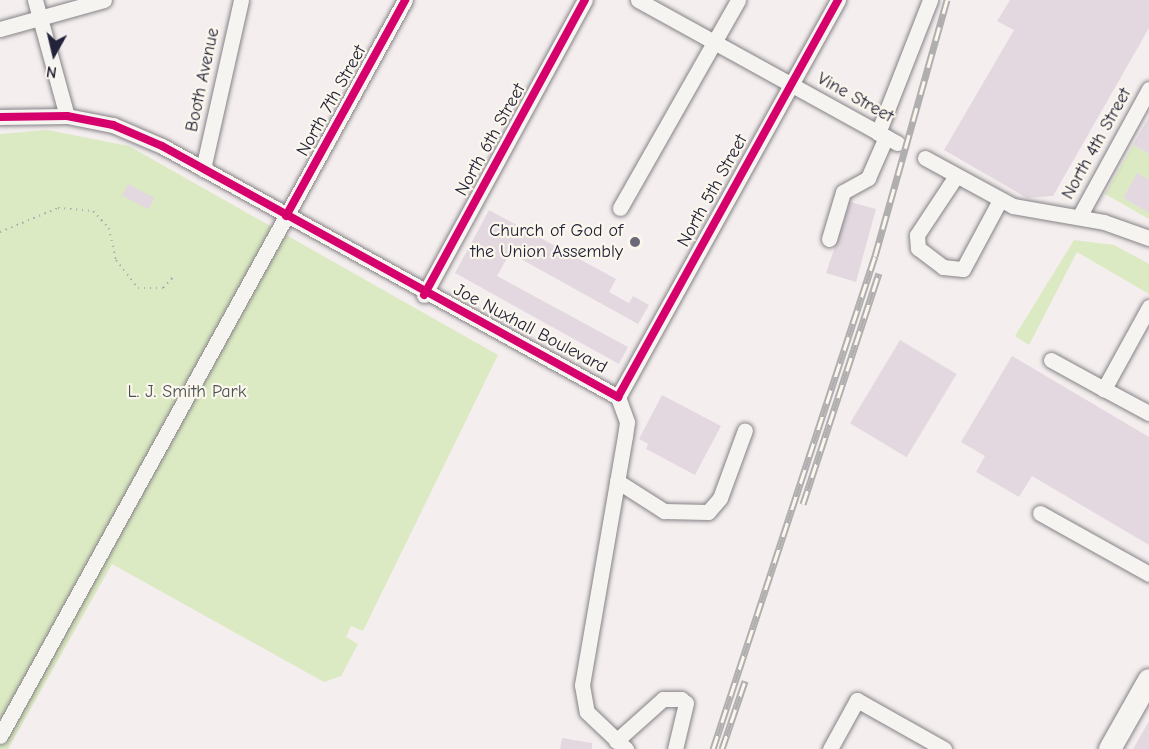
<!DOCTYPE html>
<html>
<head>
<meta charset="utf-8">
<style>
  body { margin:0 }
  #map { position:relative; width:1149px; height:749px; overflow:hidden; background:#f4eeee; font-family:"Comic Neue",sans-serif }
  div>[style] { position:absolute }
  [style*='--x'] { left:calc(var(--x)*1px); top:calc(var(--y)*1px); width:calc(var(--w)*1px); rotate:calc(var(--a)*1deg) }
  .green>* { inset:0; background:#dbeac2 }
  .building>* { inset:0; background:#e4d8e0; transform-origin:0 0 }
  .path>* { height:2px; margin-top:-1px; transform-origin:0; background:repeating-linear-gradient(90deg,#b0aeaf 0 1.5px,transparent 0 6px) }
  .roads { filter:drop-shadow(0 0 2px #858287) drop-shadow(0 0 2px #858287) }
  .minor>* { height:15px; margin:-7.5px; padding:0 7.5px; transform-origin:7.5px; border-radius:7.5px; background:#f6f4f1 }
  .highway>* { height:22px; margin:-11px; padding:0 11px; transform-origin:11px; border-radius:11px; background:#f6f4f1 }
  .rail>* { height:7px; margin-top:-3.5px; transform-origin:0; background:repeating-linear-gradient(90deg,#fbf7ec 0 14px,#b0aeaf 0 28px); box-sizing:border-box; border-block:2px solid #b0aeaf }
  .cycleway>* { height:8px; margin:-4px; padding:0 4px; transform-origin:4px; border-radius:4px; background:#d6006c }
  .dots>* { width:16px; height:16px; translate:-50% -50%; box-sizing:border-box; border:3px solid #fbf7ec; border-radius:50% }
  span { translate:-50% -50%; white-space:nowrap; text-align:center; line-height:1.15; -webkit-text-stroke:4.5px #fbf7ec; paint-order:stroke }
  .street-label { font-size:18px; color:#22223b }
  .poi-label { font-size:18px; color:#22223b }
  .right { translate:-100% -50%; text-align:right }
  .park-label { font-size:18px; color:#4b5354 }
  .north { position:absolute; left:24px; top:24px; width:60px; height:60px; -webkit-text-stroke:4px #fbf7ec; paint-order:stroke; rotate:188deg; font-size:16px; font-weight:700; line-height:24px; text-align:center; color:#22223b }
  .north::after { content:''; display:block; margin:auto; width:21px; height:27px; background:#22223b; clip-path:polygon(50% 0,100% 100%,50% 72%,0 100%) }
</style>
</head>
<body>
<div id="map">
  <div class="green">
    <div style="clip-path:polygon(47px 130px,129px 146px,498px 355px,363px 631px,351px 626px,346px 637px,358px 644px,341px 676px,324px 682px,112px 564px,8px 749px,0 749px,0 134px)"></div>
    <div style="clip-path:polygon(1133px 145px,1149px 154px,1149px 219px,1105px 194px)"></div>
    <div style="clip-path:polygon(1074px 240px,1114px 245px,1149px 264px,1149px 294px,1077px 252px,1029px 345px,1015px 336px)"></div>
  </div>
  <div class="building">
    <div style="clip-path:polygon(1010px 0,1149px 0,1149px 28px,1053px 196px,1027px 198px,944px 150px,1014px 30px,997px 21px)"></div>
    <div style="clip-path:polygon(1149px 117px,1149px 154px,1133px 145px)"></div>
    <div style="clip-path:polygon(1137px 173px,1149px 180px,1149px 213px,1123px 198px)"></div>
    <div style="left:128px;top:184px;width:30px;height:13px;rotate:28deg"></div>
    <div style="clip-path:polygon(850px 202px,876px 209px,856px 282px,826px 273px)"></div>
    <div style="clip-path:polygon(489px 210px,616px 279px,609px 292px,629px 303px,633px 296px,649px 305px,638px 324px,510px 253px,497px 276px,628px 347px,619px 364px,455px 273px)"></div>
    <div style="left:900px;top:340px;width:66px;height:97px;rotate:31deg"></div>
    <div style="clip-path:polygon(1012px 356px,1149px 437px,1149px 545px,1032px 476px,1019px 497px,976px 472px,985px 456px,961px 442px)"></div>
    <div style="clip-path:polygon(662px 395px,721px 426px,695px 475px,646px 449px,648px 444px,639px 439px)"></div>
    <div style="clip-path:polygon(1149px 721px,1149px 749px,1133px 749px)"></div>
    <div style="clip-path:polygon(562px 738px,592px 743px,592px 749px,560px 749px)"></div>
  </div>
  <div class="path">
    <div style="--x:0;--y:232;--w:63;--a:-22.5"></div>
    <div style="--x:58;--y:208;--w:35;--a:5"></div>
    <div style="--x:93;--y:211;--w:23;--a:47"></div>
    <div style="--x:109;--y:228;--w:33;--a:78"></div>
    <div style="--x:116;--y:260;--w:36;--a:52"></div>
    <div style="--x:138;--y:288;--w:25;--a:0"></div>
    <div style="--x:163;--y:288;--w:16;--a:-47"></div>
  </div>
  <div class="roads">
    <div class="minor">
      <div style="--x:35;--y:0;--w:120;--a:74.6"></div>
      <div style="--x:638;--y:0;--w:296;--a:28.9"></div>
      <div style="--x:0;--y:29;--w:108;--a:-15.6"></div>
      <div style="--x:0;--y:117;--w:67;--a:-0.9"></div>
      <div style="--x:67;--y:116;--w:47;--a:11.1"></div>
      <div style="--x:113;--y:125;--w:53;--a:23.2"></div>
      <div style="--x:162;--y:146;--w:521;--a:28.83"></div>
      <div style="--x:878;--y:133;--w:143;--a:-68.6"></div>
      <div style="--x:925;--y:158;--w:100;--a:28.6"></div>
      <div style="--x:1013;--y:206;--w:92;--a:10"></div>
      <div style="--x:1104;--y:222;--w:48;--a:19.6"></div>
      <div style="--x:203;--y:169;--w:173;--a:-77.3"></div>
      <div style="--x:956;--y:176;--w:71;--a:123.5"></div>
      <div style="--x:917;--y:235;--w:13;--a:86"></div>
      <div style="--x:918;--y:248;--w:31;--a:37"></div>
      <div style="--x:943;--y:267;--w:20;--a:6"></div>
      <div style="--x:963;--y:269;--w:78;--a:-61.8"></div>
      <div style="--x:620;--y:208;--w:239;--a:-60.4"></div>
      <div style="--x:1079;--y:217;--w:146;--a:-61.3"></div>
      <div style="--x:829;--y:239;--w:49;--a:-73.4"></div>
      <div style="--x:843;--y:192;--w:29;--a:-29"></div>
      <div style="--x:868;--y:178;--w:45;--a:-66.3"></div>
      <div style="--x:424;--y:295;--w:336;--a:-61.4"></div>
      <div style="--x:1149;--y:307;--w:94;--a:118.8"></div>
      <div style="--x:1104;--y:389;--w:51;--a:28.1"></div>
      <div style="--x:1051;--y:360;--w:60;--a:28.7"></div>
      <div style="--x:618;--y:397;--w:454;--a:-61"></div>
      <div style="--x:618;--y:397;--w:27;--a:70"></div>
      <div style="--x:627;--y:422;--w:14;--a:98"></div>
      <div style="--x:625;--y:436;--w:253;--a:99.8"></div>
      <div style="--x:582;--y:685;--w:27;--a:80"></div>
      <div style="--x:587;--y:712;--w:54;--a:43.5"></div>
      <div style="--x:617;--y:481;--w:56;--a:32.6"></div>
      <div style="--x:664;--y:511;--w:44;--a:1.3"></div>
      <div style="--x:708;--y:512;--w:18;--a:-49"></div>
      <div style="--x:720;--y:498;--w:72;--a:-69.8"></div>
      <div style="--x:1040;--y:513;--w:125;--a:29.2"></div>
      <div style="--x:0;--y:736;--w:840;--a:-61.18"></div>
      <div style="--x:616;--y:741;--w:63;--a:-41.8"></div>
      <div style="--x:663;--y:699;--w:18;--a:0"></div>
      <div style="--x:681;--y:699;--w:6;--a:39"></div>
      <div style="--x:686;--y:703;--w:47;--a:103.4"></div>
      <div style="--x:830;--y:749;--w:56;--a:-61.1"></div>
      <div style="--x:857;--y:700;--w:100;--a:29.4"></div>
    </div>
    <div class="highway">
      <div style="--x:1110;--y:749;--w:79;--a:-60.5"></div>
    </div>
  </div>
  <div class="rail">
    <div style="--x:803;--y:504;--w:243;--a:-71.8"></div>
    <div style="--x:713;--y:749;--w:519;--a:-71.81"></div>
    <div style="--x:875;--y:256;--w:266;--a:-74.3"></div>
    <div style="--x:722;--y:749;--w:72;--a:-71.3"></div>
  </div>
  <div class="cycleway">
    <div style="--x:0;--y:117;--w:67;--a:-0.9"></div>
    <div style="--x:67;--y:116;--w:47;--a:11.1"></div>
    <div style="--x:113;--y:125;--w:53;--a:23.2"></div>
    <div style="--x:162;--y:146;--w:521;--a:28.83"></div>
    <div style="--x:618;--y:397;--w:454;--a:-61"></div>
    <div style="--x:286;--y:216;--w:247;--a:-61.1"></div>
    <div style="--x:424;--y:295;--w:336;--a:-61.4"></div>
  </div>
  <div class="dots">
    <div style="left:635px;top:242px;background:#6c697a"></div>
  </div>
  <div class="street-label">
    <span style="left:203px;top:80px;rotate:-78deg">Booth Avenue</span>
    <span style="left:855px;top:98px;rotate:29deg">Vine Street</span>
    <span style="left:332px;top:101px;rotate:-61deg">North 7th Street</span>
    <span style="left:491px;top:140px;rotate:-61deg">North 6th Street</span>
    <span style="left:1097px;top:144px;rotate:-61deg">North 4th Street</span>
    <span style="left:713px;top:191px;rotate:-61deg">North 5th Street</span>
    <span style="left:530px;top:329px;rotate:28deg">Joe Nuxhall Boulevard</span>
  </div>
  <div class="poi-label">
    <span class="right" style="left:623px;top:242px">Church of God of<br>the Union Assembly</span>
  </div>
  <div class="park-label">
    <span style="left:187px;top:392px">L. J. Smith Park</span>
  </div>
  <div class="north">N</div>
</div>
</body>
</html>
